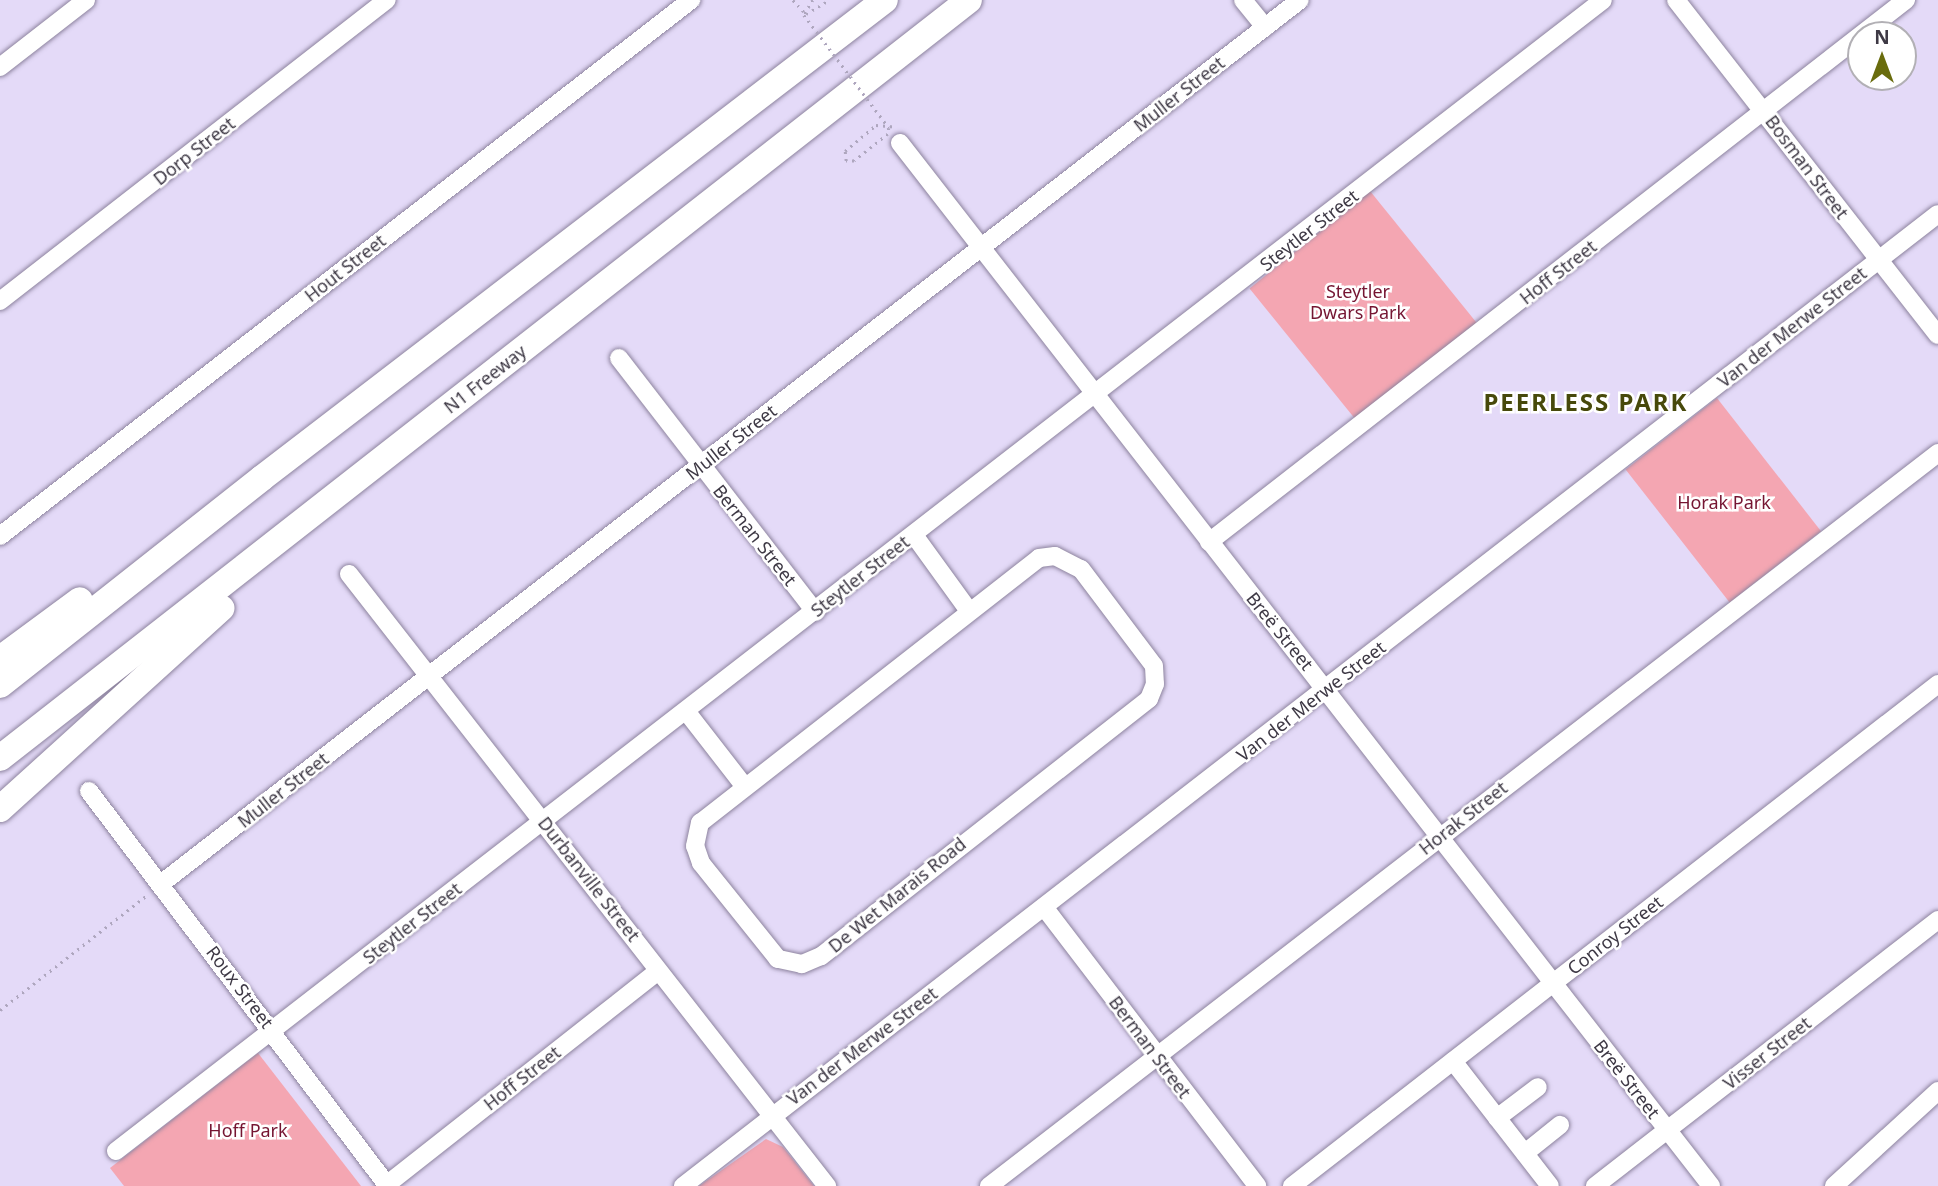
<!DOCTYPE html>
<html>
<head>
<meta charset="utf-8">
<style>
  body { margin:0 }
  #map { position:relative; width:1938px; height:1186px; overflow:hidden; background:#e4daf8; font-family:"Noto Sans",sans-serif }
  div>[style] { position:absolute }
  [style*='--x'] { left:calc(var(--x)*1px); top:calc(var(--y)*1px); width:calc(var(--w)*1px); rotate:calc(var(--a)*1deg) }
  .green>* { inset:0; background:#f4a6b2; transform-origin:0 0 }
  .path>* { height:2.5px; margin-top:-1.25px; transform-origin:0; background:repeating-linear-gradient(90deg,#aea6be 0 2px,transparent 0 7px) }
  .roads { filter:drop-shadow(0 0 2px #8d839e) drop-shadow(0 0 2px #8d839e) }
  .minor>* { height:18px; margin:-9px; padding:0 9px; transform-origin:9px; border-radius:9px; background:#fff }
  .highway>* { height:26px; margin:-13px; padding:0 13px; transform-origin:13px; border-radius:13px; background:#fff }
  .path-bridge>* { height:2.5px; margin-top:-1.25px; transform-origin:0; background:repeating-linear-gradient(90deg,#aea6be 0 2px,transparent 0 7px) }
  span { translate:-50% -50%; white-space:nowrap; text-align:center; line-height:1.15; -webkit-text-stroke:5px #fff; paint-order:stroke }
  .street-label { font-size:18px; color:#3e3945 }
  .park-label { font-size:18px; color:#751532 }
  .district-label { font-size:24px; color:#47490b; font-weight:700; letter-spacing:2px }
  .north { position:absolute; left:1847px; top:21px; width:70px; height:70px; box-sizing:border-box; background:#fff; border:2px solid #b2b0b5; border-radius:50%; rotate:0deg; font-size:19px; font-weight:700; line-height:28px; text-align:center; color:#3e3945 }
  .north::after { content:''; display:block; margin:auto; width:24px; height:32px; background:#696c0d; clip-path:polygon(50% 0,100% 100%,50% 72%,0 100%) }
</style>
</head>
<body>
<div id="map">
  <div class="green">
    <div style="left:1370px;top:191px;width:172px;height:155px;rotate:51deg"></div>
    <div style="left:1717px;top:398px;width:169px;height:116px;rotate:52deg"></div>
    <div style="clip-path:polygon(258px 1053px,361px 1186px,124px 1186px,110px 1168px)"></div>
    <div style="clip-path:polygon(766px 1139px,783px 1147px,814px 1186px,699px 1186px)"></div>
  </div>
  <div class="path">
    <div style="--x:793;--y:0;--w:19;--a:47"></div>
    <div style="--x:806;--y:14;--w:27;--a:-31"></div>
    <div style="--x:876;--y:125;--w:21;--a:5"></div>
    <div style="--x:0;--y:1010;--w:185;--a:-38"></div>
  </div>
  <div class="roads">
    <div class="minor">
      <div style="--x:1243;--y:0;--w:35;--a:51"></div>
      <div style="--x:1676;--y:0;--w:425;--a:52"></div>
      <div style="--x:0;--y:67;--w:109;--a:-37.9"></div>
      <div style="--x:900;--y:143;--w:1321;--a:52.13"></div>
      <div style="--x:0;--y:301;--w:490;--a:-37.9"></div>
      <div style="--x:619;--y:358;--w:321;--a:52.3"></div>
      <div style="--x:914;--y:535;--w:94;--a:54.1"></div>
      <div style="--x:0;--y:536;--w:875;--a:-37.8"></div>
      <div style="--x:1209;--y:542;--w:883;--a:-37.87"></div>
      <div style="--x:1055;--y:556;--w:29;--a:27"></div>
      <div style="--x:1081;--y:569;--w:121;--a:53"></div>
      <div style="--x:1154;--y:666;--w:18;--a:87"></div>
      <div style="--x:1155;--y:684;--w:16;--a:112"></div>
      <div style="--x:1149;--y:699;--w:417;--a:141.9"></div>
      <div style="--x:821;--y:956;--w:21;--a:157"></div>
      <div style="--x:802;--y:964;--w:25;--a:-168"></div>
      <div style="--x:778;--y:959;--w:123;--a:-128.7"></div>
      <div style="--x:701;--y:863;--w:18;--a:-109"></div>
      <div style="--x:695;--y:846;--w:24;--a:-78"></div>
      <div style="--x:700;--y:823;--w:430;--a:-38"></div>
      <div style="--x:1039;--y:558;--w:16;--a:-7"></div>
      <div style="--x:349;--y:574;--w:777;--a:52.01"></div>
      <div style="--x:686;--y:711;--w:96;--a:52.2"></div>
      <div style="--x:89;--y:791;--w:495;--a:52.9"></div>
      <div style="--x:162;--y:883;--w:1440;--a:-37.81"></div>
      <div style="--x:1044;--y:907;--w:351;--a:52.6"></div>
      <div style="--x:1453;--y:1061;--w:158;--a:52.2"></div>
      <div style="--x:1497;--y:1118;--w:51;--a:-37.1"></div>
      <div style="--x:116;--y:1151;--w:1880;--a:-37.74"></div>
      <div style="--x:1525;--y:1153;--w:45;--a:-38.7"></div>
      <div style="--x:385;--y:1186;--w:347;--a:-38.2"></div>
      <div style="--x:683;--y:1186;--w:1587;--a:-37.76"></div>
      <div style="--x:989;--y:1186;--w:1199;--a:-37.68"></div>
      <div style="--x:1292;--y:1186;--w:818;--a:-37.85"></div>
      <div style="--x:1595;--y:1186;--w:434;--a:-37.8"></div>
      <div style="--x:1834;--y:1186;--w:141;--a:-42.4"></div>
    </div>
    <div class="highway">
      <div style="--x:0;--y:659;--w:99;--a:-36.4"></div>
      <div style="--x:0;--y:685;--w:334;--a:-38.3"></div>
      <div style="--x:262;--y:478;--w:785;--a:-37.5"></div>
      <div style="--x:0;--y:758;--w:1230;--a:-38.03"></div>
      <div style="--x:0;--y:809;--w:299;--a:-42.2"></div>
    </div>
  </div>
  <div class="path-bridge">
    <div style="--x:813;--y:0;--w:17;--a:121"></div>
    <div style="--x:804;--y:15;--w:141;--a:53"></div>
    <div style="--x:889;--y:128;--w:6;--a:99"></div>
    <div style="--x:888;--y:134;--w:43;--a:141.5"></div>
    <div style="--x:854;--y:161;--w:8;--a:180"></div>
    <div style="--x:846;--y:161;--w:10;--a:-96"></div>
    <div style="--x:845;--y:151;--w:40;--a:-40"></div>
  </div>
  <div class="street-label">
    <span style="left:1179px;top:94px;rotate:-38deg">Muller Street</span>
    <span style="left:194px;top:151px;rotate:-38deg">Dorp Street</span>
    <span style="left:1807px;top:167px;rotate:53deg">Bosman Street</span>
    <span style="left:1309px;top:230px;rotate:-38deg">Steytler Street</span>
    <span style="left:345px;top:268px;rotate:-38deg">Hout Street</span>
    <span style="left:1558px;top:272px;rotate:-38deg">Hoff Street</span>
    <span style="left:1792px;top:327px;rotate:-38deg">Van der Merwe Street</span>
    <span style="left:485px;top:379px;rotate:-38deg">N1 Freeway</span>
    <span style="left:731px;top:442px;rotate:-38deg">Muller Street</span>
    <span style="left:755px;top:535px;rotate:52deg">Berman Street</span>
    <span style="left:860px;top:576px;rotate:-38deg">Steytler Street</span>
    <span style="left:1280px;top:631px;rotate:51deg">Breë Street</span>
    <span style="left:1311px;top:701px;rotate:-38deg">Van der Merwe Street</span>
    <span style="left:283px;top:790px;rotate:-38deg">Muller Street</span>
    <span style="left:1463px;top:818px;rotate:-38deg">Horak Street</span>
    <span style="left:589px;top:879px;rotate:52deg">Durbanville Street</span>
    <span style="left:897px;top:895px;rotate:-39deg">De Wet Marais Road</span>
    <span style="left:412px;top:923px;rotate:-38deg">Steytler Street</span>
    <span style="left:1615px;top:935px;rotate:-38deg">Conroy Street</span>
    <span style="left:240px;top:987px;rotate:53deg">Roux Street</span>
    <span style="left:862px;top:1046px;rotate:-37deg">Van der Merwe Street</span>
    <span style="left:1150px;top:1047px;rotate:53deg">Berman Street</span>
    <span style="left:1767px;top:1053px;rotate:-38deg">Visser Street</span>
    <span style="left:522px;top:1078px;rotate:-38deg">Hoff Street</span>
    <span style="left:1627px;top:1079px;rotate:52deg">Breë Street</span>
  </div>
  <div class="park-label">
    <span style="left:1358px;top:302px">Steytler<br>Dwars Park</span>
    <span style="left:1724px;top:502px">Horak Park</span>
    <span style="left:248px;top:1130px">Hoff Park</span>
  </div>
  <div class="district-label">
    <span style="left:1586px;top:402px">PEERLESS PARK</span>
  </div>
  <div class="north">N</div>
</div>
</body>
</html>
